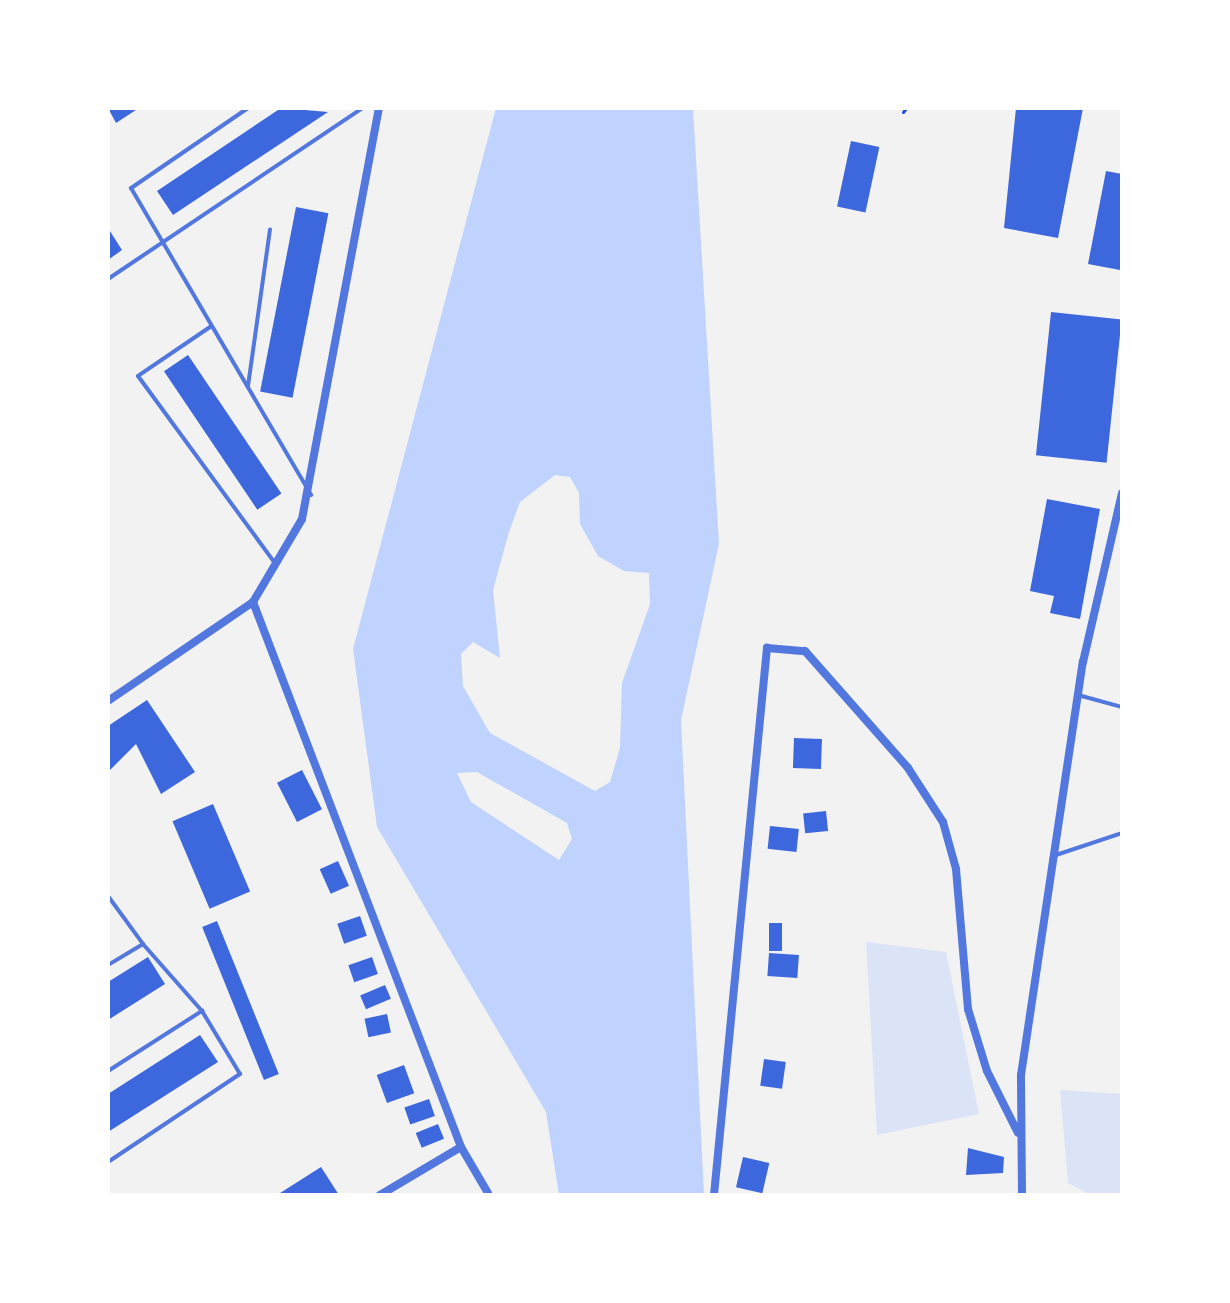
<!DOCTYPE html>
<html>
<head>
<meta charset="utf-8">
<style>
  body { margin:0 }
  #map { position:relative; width:1230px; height:1303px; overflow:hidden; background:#f2f2f2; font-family:"Open Sans",sans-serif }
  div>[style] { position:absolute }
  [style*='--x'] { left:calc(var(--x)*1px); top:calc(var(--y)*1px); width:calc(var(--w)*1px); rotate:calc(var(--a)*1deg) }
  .green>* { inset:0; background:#dbe4f7 }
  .water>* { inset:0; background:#bfd3fe }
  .building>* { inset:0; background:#3d67dc; transform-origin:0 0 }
  .path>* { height:3px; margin:-1.5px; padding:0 1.5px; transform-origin:1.5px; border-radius:1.5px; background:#1d4ed8 }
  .service>* { height:4px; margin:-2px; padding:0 2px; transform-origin:2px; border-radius:2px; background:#5277de }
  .minor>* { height:8px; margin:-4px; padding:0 4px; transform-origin:4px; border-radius:4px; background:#5277de }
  span { translate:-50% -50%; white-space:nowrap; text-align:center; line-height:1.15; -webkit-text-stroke:7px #fff; paint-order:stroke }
  .frame { position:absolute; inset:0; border:110px solid #fff; pointer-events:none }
</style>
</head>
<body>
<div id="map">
  <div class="green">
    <div style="clip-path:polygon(866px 942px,946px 952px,979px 1114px,877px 1135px)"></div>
    <div style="clip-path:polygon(1060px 1090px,1122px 1094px,1122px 1195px,1091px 1195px,1068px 1183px)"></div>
  </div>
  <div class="water">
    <div style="clip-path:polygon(evenodd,496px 108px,693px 108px,719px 544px,681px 720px,704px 1195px,559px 1195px,546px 1112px,377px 827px,353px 649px,496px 108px,555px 475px,570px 477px,579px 493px,580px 524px,598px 556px,624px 571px,649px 573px,650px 604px,622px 683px,620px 748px,610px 782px,595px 791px,490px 733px,463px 686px,461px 654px,473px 642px,500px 658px,493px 590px,509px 532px,520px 502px,555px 475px,496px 108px,477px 772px,567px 823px,572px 839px,559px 860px,471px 802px,457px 773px,477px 772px)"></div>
  </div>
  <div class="building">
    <div style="clip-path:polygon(108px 108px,139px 108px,116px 123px)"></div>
    <div style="clip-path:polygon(281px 108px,328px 112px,173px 215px,157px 191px)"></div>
    <div style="clip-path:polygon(1016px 108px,1083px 108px,1058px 238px,1004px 228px)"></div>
    <div style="left:851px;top:141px;width:29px;height:67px;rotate:12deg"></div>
    <div style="clip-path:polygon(1106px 171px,1122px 174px,1120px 270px,1088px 264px)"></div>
    <div style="left:296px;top:207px;width:33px;height:188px;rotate:11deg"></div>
    <div style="clip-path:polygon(108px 228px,122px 250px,108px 260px)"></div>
    <div style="left:1051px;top:312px;width:71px;height:144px;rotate:6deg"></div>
    <div style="left:188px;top:355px;width:167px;height:29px;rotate:56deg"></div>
    <div style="clip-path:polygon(1047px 499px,1100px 509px,1080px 619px,1050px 613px,1054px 596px,1030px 591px)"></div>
    <div style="clip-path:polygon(147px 700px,195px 772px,161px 794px,136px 744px,108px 772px,108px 726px)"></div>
    <div style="left:794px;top:738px;width:28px;height:30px;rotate:2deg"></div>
    <div style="left:302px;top:770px;width:44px;height:28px;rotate:63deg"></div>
    <div style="left:213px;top:804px;width:95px;height:44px;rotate:67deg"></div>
    <div style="left:826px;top:811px;width:20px;height:23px;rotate:84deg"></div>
    <div style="left:770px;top:826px;width:29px;height:23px;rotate:6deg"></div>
    <div style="left:338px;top:861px;width:27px;height:20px;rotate:66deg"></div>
    <div style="left:360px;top:916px;width:21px;height:24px;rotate:71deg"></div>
    <div style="left:217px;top:921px;width:165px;height:16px;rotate:68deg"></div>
    <div style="left:769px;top:923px;width:13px;height:28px"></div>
    <div style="left:769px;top:953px;width:30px;height:23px;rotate:4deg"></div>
    <div style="clip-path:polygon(148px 957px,165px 984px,108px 1020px,108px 982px)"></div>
    <div style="left:372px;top:957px;width:18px;height:25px;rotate:71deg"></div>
    <div style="left:385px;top:985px;width:15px;height:27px;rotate:67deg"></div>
    <div style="left:387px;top:1014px;width:19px;height:23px;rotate:78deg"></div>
    <div style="clip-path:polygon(200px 1035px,218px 1062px,108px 1132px,108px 1094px)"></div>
    <div style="left:764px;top:1059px;width:22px;height:27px;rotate:8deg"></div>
    <div style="left:404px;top:1065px;width:30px;height:29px;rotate:70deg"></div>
    <div style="left:429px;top:1099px;width:18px;height:26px;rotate:71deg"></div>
    <div style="left:438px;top:1124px;width:16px;height:24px;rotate:68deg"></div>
    <div style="clip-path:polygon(968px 1148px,1004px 1157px,1003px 1173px,966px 1175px)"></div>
    <div style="left:743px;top:1157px;width:27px;height:31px;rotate:13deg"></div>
    <div style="clip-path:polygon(321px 1167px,339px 1195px,277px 1195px)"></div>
  </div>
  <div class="path">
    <div style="--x:903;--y:112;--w:5;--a:-53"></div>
  </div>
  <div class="service">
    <div style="--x:248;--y:108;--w:142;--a:145.6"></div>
    <div style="--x:131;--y:188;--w:356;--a:59.6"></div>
    <div style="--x:108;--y:279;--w:306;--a:-33.9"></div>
    <div style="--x:210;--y:327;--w:87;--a:145.8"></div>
    <div style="--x:138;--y:376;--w:230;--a:53.8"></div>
    <div style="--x:248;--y:386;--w:158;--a:-82"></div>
    <div style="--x:1078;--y:695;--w:46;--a:15.3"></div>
    <div style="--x:1056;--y:855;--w:70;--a:-18.4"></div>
    <div style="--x:108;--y:896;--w:59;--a:53.9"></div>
    <div style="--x:143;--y:944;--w:41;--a:149"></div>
    <div style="--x:108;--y:1071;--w:112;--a:-32.6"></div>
    <div style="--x:108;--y:1162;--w:159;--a:-33.7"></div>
    <div style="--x:240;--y:1074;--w:74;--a:-121.1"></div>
    <div style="--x:202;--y:1011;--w:89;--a:-131.4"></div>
  </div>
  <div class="minor">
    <div style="--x:253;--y:602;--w:583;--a:69.11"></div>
    <div style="--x:461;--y:1147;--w:56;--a:59.7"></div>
    <div style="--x:108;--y:701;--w:176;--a:-34.3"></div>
    <div style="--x:253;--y:602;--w:96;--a:-59.4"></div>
    <div style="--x:302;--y:519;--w:418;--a:-79.4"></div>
    <div style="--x:380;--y:1195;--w:94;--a:-30.7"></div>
    <div style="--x:714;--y:1195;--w:550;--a:-84.47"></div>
    <div style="--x:767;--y:648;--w:38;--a:5"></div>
    <div style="--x:805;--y:651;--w:156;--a:48.6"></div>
    <div style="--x:908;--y:768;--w:64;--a:57.1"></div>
    <div style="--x:943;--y:822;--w:49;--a:74.5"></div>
    <div style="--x:956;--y:869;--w:141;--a:85.1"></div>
    <div style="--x:968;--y:1009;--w:65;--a:73"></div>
    <div style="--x:987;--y:1071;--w:69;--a:63.4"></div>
    <div style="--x:1022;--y:1195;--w:120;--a:-90.5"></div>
    <div style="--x:1021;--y:1075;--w:418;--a:-81.5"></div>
    <div style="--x:1083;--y:662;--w:173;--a:-77"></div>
  </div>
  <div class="frame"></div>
</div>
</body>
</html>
